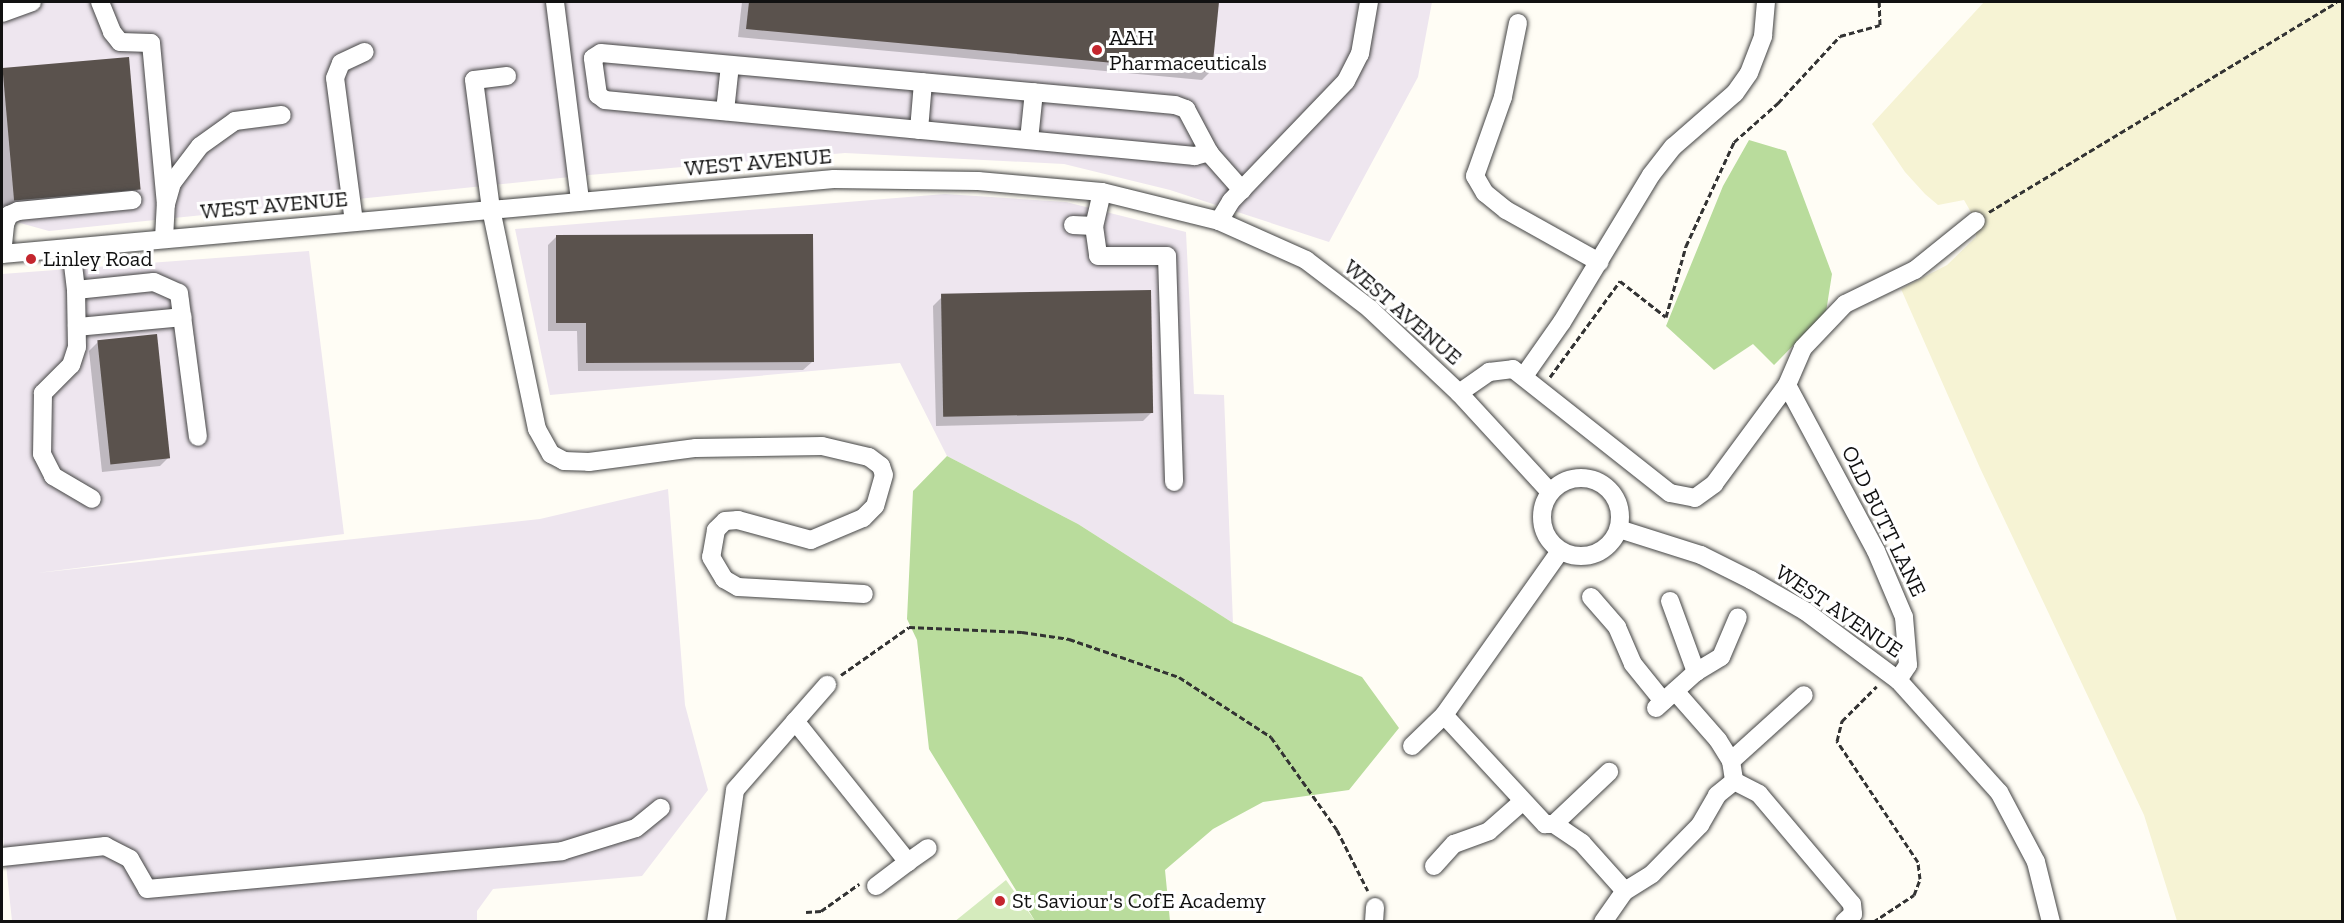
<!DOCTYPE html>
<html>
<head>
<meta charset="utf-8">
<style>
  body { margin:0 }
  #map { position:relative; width:2344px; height:923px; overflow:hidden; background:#fffdf5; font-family:"Zilla Slab",serif }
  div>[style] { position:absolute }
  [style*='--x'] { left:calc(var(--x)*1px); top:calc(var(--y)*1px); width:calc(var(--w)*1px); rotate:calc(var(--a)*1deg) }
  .industrial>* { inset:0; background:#eee6ef }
  .farmland>* { inset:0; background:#f6f3d4 }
  .green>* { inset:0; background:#d5ebbd }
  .forest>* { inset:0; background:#b9dc9c }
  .shadow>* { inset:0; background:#0003 }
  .building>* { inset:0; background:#5a524d; transform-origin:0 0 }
  .path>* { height:3px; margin-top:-1.5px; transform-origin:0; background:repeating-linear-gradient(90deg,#333 0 6px,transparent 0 9px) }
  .roads { filter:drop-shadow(0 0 2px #444) drop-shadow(0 0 2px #444) }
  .minor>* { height:18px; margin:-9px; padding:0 9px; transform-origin:9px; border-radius:9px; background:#fff }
  .minor>.ring { margin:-9px; padding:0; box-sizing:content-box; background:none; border:18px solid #fff; border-radius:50% }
  .dots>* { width:16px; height:16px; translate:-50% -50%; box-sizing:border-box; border:3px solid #fff; border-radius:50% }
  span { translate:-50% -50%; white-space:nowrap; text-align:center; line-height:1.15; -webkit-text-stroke:6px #fff; paint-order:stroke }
  .poi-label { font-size:22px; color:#111 }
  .left { translate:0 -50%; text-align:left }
  .street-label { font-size:22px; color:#111 }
  .frame { position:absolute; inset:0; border:3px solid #111; pointer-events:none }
</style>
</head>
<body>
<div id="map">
  <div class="industrial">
    <div style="clip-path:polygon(2px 2px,1432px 2px,1418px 77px,1329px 242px,1170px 190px,1064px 164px,845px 153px,589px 175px,49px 231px,2px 218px)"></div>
    <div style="clip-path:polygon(945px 194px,1066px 202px,1186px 232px,1194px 394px,1224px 395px,1233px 623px,1078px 524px,947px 456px,900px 363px,550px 395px,515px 229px)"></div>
    <div style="clip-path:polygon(309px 251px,344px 534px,37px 573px,540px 519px,668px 489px,685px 705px,708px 790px,642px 876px,493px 889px,477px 911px,477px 921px,12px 921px,2px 827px,2px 274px)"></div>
  </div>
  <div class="farmland">
    <div style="clip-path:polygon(1984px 2px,2342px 2px,2342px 921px,2177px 921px,2144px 815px,1980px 468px,1901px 289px,1947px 265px,1976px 237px,1976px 221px,1964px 200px,1938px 205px,1925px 194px,1905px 172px,1872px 124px)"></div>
  </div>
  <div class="green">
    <div style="clip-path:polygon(1006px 880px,1035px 921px,954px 922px)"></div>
  </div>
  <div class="forest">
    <div style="clip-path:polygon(1749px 140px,1786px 151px,1832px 274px,1826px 312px,1774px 365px,1753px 344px,1714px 370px,1666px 326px,1723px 186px)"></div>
    <div style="clip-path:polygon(947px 456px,1078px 524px,1233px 623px,1362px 677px,1399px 728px,1349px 790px,1263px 802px,1213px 829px,1165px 870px,1170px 921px,1035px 921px,929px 749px,917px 640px,907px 619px,913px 491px)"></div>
  </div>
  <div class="shadow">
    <div style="clip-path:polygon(742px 2px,1217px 2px,1211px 71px,1202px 80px,738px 37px)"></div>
    <div style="clip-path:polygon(128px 59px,138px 190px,132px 196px,2px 206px,2px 69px)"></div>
    <div style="clip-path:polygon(557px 236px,812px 362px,803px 370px,578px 371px,577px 331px,548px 331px,548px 245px)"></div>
    <div style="clip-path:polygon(942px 297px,1152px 412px,1143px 421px,936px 426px,933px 306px)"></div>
    <div style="clip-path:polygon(98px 342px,169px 457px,160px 466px,102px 472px,89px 351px)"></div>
  </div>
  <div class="building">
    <div style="clip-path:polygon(749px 2px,1219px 2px,1212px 72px,746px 29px)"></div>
    <div style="left:129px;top:57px;width:133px;height:127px;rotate:85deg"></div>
    <div style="clip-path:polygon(813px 234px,814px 362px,586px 363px,586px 323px,556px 323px,556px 235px)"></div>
    <div style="left:1151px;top:290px;width:123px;height:210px;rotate:89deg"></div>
    <div style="left:157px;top:334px;width:125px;height:60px;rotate:84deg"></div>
  </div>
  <div class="path">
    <div style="--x:1989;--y:212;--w:406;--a:-31.1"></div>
    <div style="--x:1550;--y:377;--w:119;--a:-53.9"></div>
    <div style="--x:1620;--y:281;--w:58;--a:38"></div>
    <div style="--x:1666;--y:317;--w:74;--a:-74.3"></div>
    <div style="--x:1686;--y:246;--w:115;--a:-65.2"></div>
    <div style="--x:1734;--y:142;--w:59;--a:-41.6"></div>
    <div style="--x:1778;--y:103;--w:91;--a:-47.2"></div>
    <div style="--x:1840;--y:36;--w:41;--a:-15.4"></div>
    <div style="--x:1880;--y:25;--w:23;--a:-92"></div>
    <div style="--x:841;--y:675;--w:83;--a:-35.2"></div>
    <div style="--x:909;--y:627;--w:113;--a:2.5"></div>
    <div style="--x:1022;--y:632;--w:48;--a:8.5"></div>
    <div style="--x:1069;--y:639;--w:116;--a:19.1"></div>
    <div style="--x:1179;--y:677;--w:110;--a:33.1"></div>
    <div style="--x:1271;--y:737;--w:114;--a:54.6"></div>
    <div style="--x:1337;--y:830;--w:68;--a:63.1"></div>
    <div style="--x:806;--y:912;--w:15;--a:-4"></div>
    <div style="--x:821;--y:911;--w:47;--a:-35.4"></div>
    <div style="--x:1873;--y:922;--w:49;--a:-33.4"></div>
    <div style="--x:1914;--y:895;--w:17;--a:-69"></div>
    <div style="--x:1920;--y:879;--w:17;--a:-97"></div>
    <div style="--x:1918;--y:862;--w:146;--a:-123.8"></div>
    <div style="--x:1837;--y:741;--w:21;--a:-76"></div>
    <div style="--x:1842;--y:721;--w:49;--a:-45"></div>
  </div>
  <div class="roads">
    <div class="minor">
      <div style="--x:100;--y:2;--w:32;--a:68"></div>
      <div style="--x:112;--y:32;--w:13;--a:51"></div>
      <div style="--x:120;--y:42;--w:31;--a:2"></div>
      <div style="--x:151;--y:43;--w:162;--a:84.7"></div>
      <div style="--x:555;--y:2;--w:201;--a:82.8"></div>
      <div style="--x:2;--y:13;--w:32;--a:-20"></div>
      <div style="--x:1518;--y:23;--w:76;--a:101.5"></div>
      <div style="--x:1503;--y:97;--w:84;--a:109.5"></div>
      <div style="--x:1475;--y:176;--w:20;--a:60"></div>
      <div style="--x:1485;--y:193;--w:27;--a:39"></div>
      <div style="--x:1506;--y:210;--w:107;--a:29.2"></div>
      <div style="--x:507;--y:76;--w:33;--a:173"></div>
      <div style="--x:474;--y:80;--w:130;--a:82.5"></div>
      <div style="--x:491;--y:209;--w:225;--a:78.2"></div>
      <div style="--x:537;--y:429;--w:29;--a:61"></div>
      <div style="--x:551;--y:454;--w:15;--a:28"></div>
      <div style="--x:564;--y:461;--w:25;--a:2"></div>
      <div style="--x:589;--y:462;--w:108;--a:-7.5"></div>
      <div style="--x:696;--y:448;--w:126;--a:-0.9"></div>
      <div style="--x:822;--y:446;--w:48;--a:13.2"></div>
      <div style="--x:869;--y:457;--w:15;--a:37"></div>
      <div style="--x:881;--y:466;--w:9;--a:72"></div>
      <div style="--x:884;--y:475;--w:32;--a:106"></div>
      <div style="--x:875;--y:506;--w:17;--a:135"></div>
      <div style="--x:863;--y:518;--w:56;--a:157.1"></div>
      <div style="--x:811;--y:540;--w:76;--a:-164.7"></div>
      <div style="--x:738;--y:520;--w:13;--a:176"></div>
      <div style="--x:725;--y:521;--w:13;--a:135"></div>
      <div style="--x:716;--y:530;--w:27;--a:100"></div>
      <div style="--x:711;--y:557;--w:26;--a:59"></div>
      <div style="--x:724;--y:579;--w:16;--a:30"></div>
      <div style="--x:738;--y:587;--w:126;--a:3.2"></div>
      <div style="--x:725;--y:111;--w:46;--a:-83.8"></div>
      <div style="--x:919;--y:130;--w:48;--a:-85.2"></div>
      <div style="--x:1029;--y:140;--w:48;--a:-84.1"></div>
      <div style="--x:1209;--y:152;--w:15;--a:164"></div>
      <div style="--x:1195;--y:156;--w:593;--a:-174.58"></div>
      <div style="--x:605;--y:100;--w:9;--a:-144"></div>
      <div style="--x:598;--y:95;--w:37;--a:-98"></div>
      <div style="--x:593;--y:58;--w:9;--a:-32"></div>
      <div style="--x:601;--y:53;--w:576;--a:5.18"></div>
      <div style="--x:1175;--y:105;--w:12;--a:20"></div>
      <div style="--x:1186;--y:109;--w:49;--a:61.9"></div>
      <div style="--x:1209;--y:152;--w:4;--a:56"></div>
      <div style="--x:1211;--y:155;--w:47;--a:48.5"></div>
      <div style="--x:1102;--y:192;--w:35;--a:103"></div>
      <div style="--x:1094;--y:226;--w:30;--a:82"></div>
      <div style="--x:1098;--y:256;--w:69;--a:0"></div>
      <div style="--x:1167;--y:256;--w:226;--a:88.2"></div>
      <div style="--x:1219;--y:221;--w:23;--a:-59"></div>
      <div style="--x:1231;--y:201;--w:166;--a:-46.2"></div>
      <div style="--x:1346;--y:81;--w:30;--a:-63"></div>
      <div style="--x:1360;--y:54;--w:53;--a:-80.2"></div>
      <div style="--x:354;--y:222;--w:145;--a:-97.5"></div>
      <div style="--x:335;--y:78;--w:16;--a:-68"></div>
      <div style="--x:341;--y:63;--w:26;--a:-25"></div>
      <div style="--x:1073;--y:225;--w:21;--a:3"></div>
      <div style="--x:164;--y:239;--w:35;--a:-87"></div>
      <div style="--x:166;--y:204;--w:22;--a:-74"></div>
      <div style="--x:172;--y:183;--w:46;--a:-52.9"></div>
      <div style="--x:200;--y:146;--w:43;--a:-35.5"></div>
      <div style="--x:235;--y:121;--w:47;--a:-7.3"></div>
      <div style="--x:71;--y:248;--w:42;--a:83.2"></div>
      <div style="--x:76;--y:290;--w:78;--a:-5.9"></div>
      <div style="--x:154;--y:282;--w:27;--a:24"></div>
      <div style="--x:179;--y:293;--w:145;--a:82.5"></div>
      <div style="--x:2;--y:254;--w:835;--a:-5.15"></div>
      <div style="--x:834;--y:179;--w:144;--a:0.8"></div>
      <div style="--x:978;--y:181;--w:124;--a:5.1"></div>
      <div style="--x:1102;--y:192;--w:121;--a:13.9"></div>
      <div style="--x:1219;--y:221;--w:95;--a:24.1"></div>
      <div style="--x:1306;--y:260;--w:81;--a:37.4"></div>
      <div style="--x:1370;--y:309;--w:122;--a:43.3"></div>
      <div style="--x:1459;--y:393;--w:134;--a:47.4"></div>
      <div style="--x:2;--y:254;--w:30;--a:-84"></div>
      <div style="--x:5;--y:224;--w:10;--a:-66"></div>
      <div style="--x:9;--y:215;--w:10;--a:-24"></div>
      <div style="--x:18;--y:211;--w:115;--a:-5.5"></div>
      <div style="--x:76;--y:290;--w:57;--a:89"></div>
      <div style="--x:77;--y:347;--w:19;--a:108"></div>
      <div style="--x:71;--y:365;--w:40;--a:135"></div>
      <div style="--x:43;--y:393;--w:61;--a:90.9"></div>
      <div style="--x:42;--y:454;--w:25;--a:63"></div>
      <div style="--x:53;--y:476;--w:45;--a:30.5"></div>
      <div style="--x:77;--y:327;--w:106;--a:-5.4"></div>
      <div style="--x:1524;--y:376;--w:66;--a:-54.9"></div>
      <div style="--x:1562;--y:322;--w:172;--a:-58.8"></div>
      <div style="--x:1651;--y:175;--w:36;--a:-52"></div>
      <div style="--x:1673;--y:147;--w:82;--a:-41.1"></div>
      <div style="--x:1735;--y:93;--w:24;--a:-55"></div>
      <div style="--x:1749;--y:73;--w:40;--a:-69"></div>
      <div style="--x:1763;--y:36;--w:34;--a:-85"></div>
      <div style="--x:1787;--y:385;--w:188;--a:61.8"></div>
      <div style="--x:1876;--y:551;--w:72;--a:67"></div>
      <div style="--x:1904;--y:617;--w:48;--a:85.2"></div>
      <div style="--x:1908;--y:665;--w:18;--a:124"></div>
      <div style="--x:1459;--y:393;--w:37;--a:-35"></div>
      <div style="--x:1489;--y:372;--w:24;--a:-7"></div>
      <div style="--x:1513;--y:369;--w:200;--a:38.3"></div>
      <div style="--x:1670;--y:493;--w:25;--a:11"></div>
      <div style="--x:1695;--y:498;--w:24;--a:-36"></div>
      <div style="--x:1714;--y:484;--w:123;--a:-53.6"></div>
      <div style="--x:1787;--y:385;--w:40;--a:-66.6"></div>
      <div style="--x:1803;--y:348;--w:61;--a:-46.3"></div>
      <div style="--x:1845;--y:304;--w:78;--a:-25.9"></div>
      <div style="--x:1915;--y:270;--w:78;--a:-38.8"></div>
      <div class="ring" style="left:1542px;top:478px;width:60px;height:60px"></div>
      <div style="--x:1619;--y:529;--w:86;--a:17.6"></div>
      <div style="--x:1701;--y:555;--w:56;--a:26.6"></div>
      <div style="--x:1751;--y:580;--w:62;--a:29.9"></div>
      <div style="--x:1805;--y:611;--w:116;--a:36.6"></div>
      <div style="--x:1898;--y:680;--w:151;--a:48"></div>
      <div style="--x:1999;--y:792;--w:79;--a:62.1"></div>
      <div style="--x:2036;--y:862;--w:62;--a:76"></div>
      <div style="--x:1591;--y:597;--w:40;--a:49"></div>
      <div style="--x:1617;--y:627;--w:40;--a:66.6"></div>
      <div style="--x:1633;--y:664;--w:48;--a:51"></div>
      <div style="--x:1670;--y:601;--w:76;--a:69.9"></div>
      <div style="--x:1675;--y:691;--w:65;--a:48.7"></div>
      <div style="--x:1718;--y:740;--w:25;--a:58"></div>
      <div style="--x:1731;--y:761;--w:20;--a:81"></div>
      <div style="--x:1656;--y:708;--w:54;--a:-42"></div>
      <div style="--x:1696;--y:672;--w:29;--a:-31"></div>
      <div style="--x:1721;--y:657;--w:43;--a:-67"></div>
      <div style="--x:1444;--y:715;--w:149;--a:47.2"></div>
      <div style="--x:1545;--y:824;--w:9;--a:0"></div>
      <div style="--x:1554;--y:824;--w:34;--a:34"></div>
      <div style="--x:1582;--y:843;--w:64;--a:48.1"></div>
      <div style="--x:795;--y:721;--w:181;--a:51.3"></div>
      <div style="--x:908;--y:862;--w:40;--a:143"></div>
      <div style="--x:1412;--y:746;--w:45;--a:-44.1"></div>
      <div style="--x:1444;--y:715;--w:201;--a:-54.7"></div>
      <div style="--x:1731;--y:761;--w:98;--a:-42.1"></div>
      <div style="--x:1734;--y:781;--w:28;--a:27"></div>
      <div style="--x:1759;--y:794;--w:144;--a:49.8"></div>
      <div style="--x:1852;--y:904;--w:10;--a:84"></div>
      <div style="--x:1853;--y:914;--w:12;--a:138"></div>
      <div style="--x:1554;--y:824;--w:76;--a:-43.4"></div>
      <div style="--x:2;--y:857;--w:104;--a:-6.1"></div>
      <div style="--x:105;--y:846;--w:28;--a:27"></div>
      <div style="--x:130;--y:859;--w:34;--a:60"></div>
      <div style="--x:147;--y:889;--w:417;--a:-5.2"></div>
      <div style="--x:562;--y:851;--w:77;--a:-17.3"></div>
      <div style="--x:636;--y:828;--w:32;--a:-39"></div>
      <div style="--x:908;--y:862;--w:24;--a:-35"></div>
      <div style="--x:1434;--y:866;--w:30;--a:-48"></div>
      <div style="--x:1454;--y:844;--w:37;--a:-20"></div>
      <div style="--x:1489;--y:831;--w:45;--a:-41.4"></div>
      <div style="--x:716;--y:922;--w:133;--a:-81.8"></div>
      <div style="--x:735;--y:790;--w:140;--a:-48.8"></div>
      <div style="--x:1374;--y:922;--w:15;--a:-86"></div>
      <div style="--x:1603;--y:922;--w:38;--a:-55"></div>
      <div style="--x:1625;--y:891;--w:32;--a:-32"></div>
      <div style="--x:1652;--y:874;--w:69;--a:-45.6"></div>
      <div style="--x:1700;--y:825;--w:34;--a:-60"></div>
      <div style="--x:1717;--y:795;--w:22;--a:-39"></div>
    </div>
  </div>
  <div class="dots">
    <div style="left:1097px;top:50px;background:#c4262e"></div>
    <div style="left:31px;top:259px;background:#c4262e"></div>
    <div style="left:1000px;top:901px;background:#c4262e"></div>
  </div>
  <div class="poi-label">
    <span class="left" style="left:1109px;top:50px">AAH<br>Pharmaceuticals</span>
    <span class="left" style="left:43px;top:259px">Linley Road</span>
    <span class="left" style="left:1012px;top:901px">St Saviour's CofE Academy</span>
  </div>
  <div class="street-label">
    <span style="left:758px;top:162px;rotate:-5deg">WEST AVENUE</span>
    <span style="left:274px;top:205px;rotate:-5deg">WEST AVENUE</span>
    <span style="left:1403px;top:312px;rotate:41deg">WEST AVENUE</span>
    <span style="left:1884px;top:521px;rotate:64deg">OLD BUTT LANE</span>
    <span style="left:1839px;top:611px;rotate:34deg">WEST AVENUE</span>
  </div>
  <div class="frame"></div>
</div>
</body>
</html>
